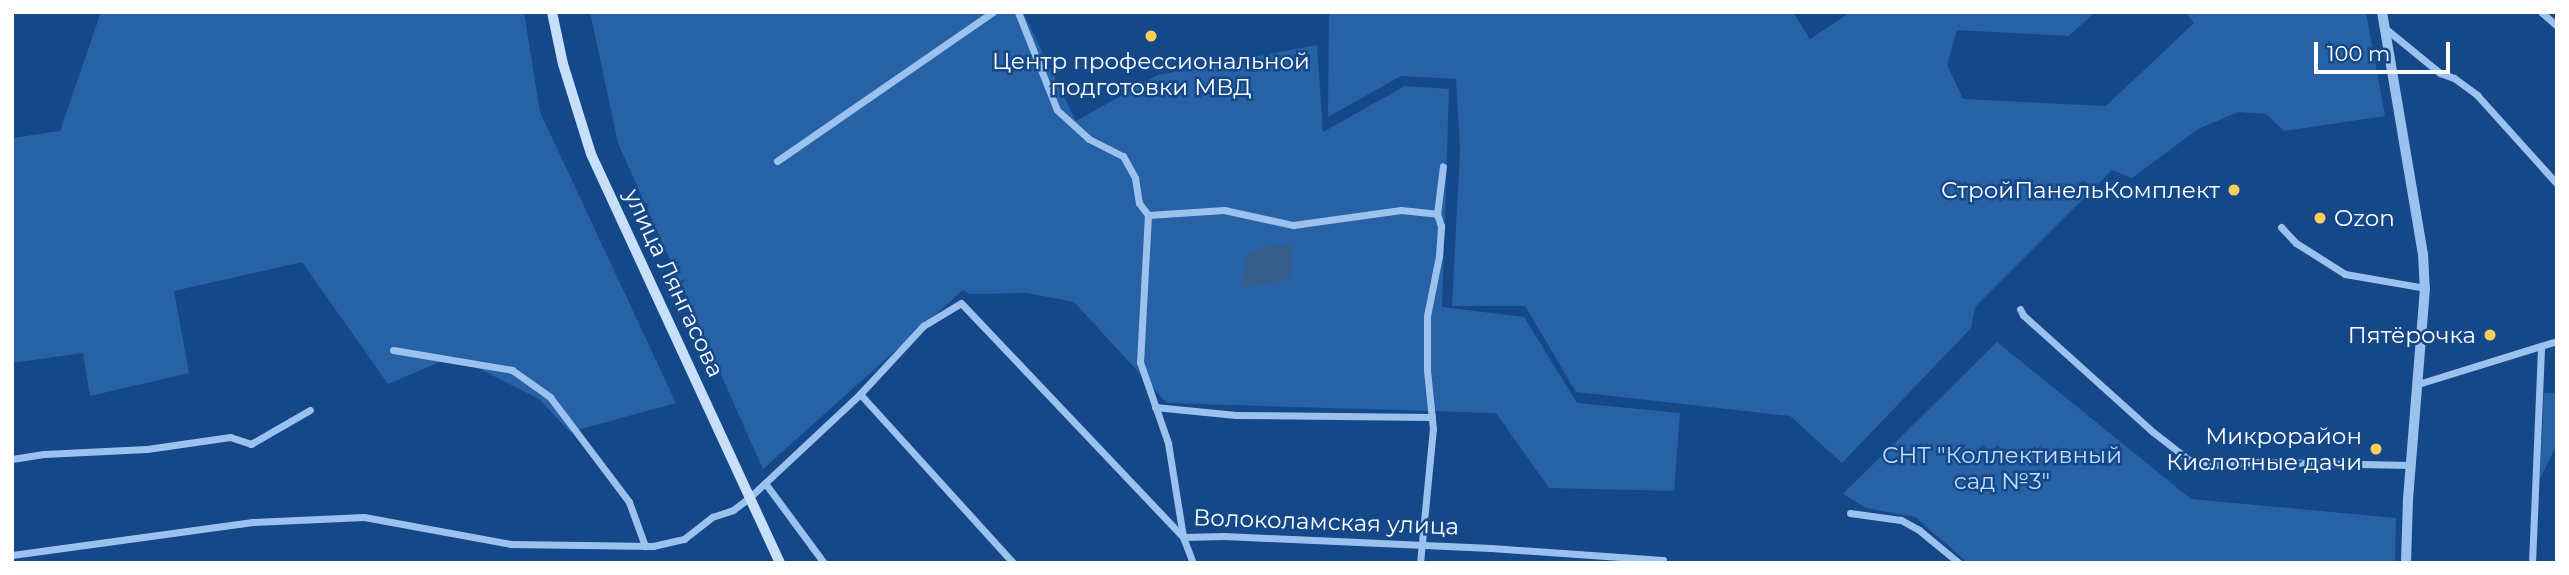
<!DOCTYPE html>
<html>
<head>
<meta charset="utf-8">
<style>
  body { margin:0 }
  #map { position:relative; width:2569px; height:575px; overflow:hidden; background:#154888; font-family:Montserrat,sans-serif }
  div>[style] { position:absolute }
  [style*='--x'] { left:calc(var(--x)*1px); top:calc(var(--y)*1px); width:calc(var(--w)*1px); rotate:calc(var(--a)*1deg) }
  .green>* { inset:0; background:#2762a7 }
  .water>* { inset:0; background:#355c8b }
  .minor>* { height:7px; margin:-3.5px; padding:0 3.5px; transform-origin:3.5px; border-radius:3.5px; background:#9bc2ef }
  .tertiary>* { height:10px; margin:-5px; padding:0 5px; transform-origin:5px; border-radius:5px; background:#9bc2ef }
  .secondary>* { height:10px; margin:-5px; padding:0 5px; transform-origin:5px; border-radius:5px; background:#c8dffa }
  .dots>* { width:19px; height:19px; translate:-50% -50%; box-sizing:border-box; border:4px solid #154888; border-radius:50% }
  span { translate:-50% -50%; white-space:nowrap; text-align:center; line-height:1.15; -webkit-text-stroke:5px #154888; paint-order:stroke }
  .poi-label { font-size:23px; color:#fff }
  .right { translate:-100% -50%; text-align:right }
  .left { translate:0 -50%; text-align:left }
  .street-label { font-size:23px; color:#fff }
  .park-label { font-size:23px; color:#c1dcfb }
  .frame { position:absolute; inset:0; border:14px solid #fff; pointer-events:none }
  .scale { position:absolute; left:2314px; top:42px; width:136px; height:32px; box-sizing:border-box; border:4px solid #fff; border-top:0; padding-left:9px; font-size:21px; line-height:24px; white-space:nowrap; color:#fff; -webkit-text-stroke:5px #154888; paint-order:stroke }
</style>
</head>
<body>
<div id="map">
  <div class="green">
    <div style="clip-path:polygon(101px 12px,524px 12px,540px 112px,676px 403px,570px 432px,539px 399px,454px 356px,388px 384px,302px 262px,174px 291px,189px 373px,90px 396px,83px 353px,12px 363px,12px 138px,60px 131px)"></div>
    <div style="clip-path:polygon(590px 12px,1023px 12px,1076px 121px,1158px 75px,1317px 45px,1323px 132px,1405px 86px,1449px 89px,1442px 307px,1524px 317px,1577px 403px,1680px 413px,1674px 491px,1549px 488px,1496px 413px,1167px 403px,1074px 302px,1027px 293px,970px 294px,963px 290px,763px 469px,618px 143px)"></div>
    <div style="clip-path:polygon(1329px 12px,1793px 12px,1810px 39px,1851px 12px,2095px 12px,2069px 36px,1957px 30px,1947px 65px,1963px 99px,2106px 106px,2194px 23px,2185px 12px,2366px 12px,2385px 116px,2284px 131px,2266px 114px,2238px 112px,2198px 129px,2132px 178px,2112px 170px,1975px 307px,1971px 328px,1842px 463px,1790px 416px,1576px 392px,1525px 306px,1452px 306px,1460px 150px,1456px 79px,1401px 76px,1328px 117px)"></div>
    <div style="clip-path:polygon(1997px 342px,2191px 499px,2396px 518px,2395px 563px,1968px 563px,1915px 517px,1866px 508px,1843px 494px)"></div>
    <div style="clip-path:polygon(2544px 393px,2557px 393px,2557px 444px,2540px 479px)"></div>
  </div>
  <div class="water">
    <div style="clip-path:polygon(1292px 245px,1290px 279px,1241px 288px,1246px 255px,1267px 246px)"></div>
  </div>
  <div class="minor">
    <div style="--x:1018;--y:12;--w:105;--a:68.3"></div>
    <div style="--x:1057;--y:110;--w:43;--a:42.2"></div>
    <div style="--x:1089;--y:139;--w:38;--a:27"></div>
    <div style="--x:1123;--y:156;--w:25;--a:61"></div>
    <div style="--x:1135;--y:178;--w:25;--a:81"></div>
    <div style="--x:1139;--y:203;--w:15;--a:53"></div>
    <div style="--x:1148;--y:215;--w:147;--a:93.1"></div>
    <div style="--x:1140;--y:362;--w:86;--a:70.9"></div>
    <div style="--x:1168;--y:443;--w:95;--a:80.9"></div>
    <div style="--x:1183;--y:537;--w:28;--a:69"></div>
    <div style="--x:2541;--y:12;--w:21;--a:41"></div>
    <div style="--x:2386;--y:29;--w:70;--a:39.2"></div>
    <div style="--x:2440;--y:73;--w:15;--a:20"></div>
    <div style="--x:2454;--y:78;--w:29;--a:36"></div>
    <div style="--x:2477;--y:95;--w:120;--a:48"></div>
    <div style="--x:777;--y:161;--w:262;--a:-34.6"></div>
    <div style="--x:1148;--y:215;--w:76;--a:-3.8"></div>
    <div style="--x:1224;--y:210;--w:71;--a:12.3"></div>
    <div style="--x:1293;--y:225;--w:109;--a:-7.9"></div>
    <div style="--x:1401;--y:210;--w:36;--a:6"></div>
    <div style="--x:2281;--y:227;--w:22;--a:47"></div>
    <div style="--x:2296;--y:243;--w:58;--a:32.3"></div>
    <div style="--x:2345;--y:274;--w:81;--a:9.9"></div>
    <div style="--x:2020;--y:309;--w:7;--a:63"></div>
    <div style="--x:2023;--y:315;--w:175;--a:42"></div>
    <div style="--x:2153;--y:432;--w:46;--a:37.9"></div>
    <div style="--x:2189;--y:460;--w:30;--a:9"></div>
    <div style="--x:2219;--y:465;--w:37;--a:-5"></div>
    <div style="--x:2256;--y:462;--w:155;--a:1.1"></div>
    <div style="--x:393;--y:350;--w:121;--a:9.5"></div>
    <div style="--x:512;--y:370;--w:47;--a:35.4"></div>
    <div style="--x:550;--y:397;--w:131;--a:53"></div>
    <div style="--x:629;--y:502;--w:47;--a:70"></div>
    <div style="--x:2418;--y:384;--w:145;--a:-17.2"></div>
    <div style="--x:860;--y:394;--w:228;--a:47.8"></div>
    <div style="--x:1155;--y:407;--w:81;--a:5.6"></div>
    <div style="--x:1236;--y:415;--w:196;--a:0.6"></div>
    <div style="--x:12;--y:459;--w:32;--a:-9"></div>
    <div style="--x:44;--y:454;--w:103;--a:-2.8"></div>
    <div style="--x:147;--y:449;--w:84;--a:-8.2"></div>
    <div style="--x:230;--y:437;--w:22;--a:18"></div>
    <div style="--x:251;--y:444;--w:68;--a:-30"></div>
    <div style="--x:765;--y:483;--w:99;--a:53.6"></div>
    <div style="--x:1850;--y:513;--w:51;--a:7.8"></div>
    <div style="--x:1901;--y:520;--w:21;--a:29"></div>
    <div style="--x:1919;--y:530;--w:52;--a:39.5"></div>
    <div style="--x:12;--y:555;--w:243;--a:-7.8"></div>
    <div style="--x:253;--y:522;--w:111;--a:-2.6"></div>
    <div style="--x:364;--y:517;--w:149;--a:10.4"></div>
    <div style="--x:511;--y:544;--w:142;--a:0.8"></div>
    <div style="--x:653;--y:546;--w:32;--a:-13"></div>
    <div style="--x:684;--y:539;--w:36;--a:-38"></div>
    <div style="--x:712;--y:517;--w:22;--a:-18"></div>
    <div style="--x:733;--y:510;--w:21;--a:-37"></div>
    <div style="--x:750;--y:497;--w:151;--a:-43.1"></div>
    <div style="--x:860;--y:394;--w:93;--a:-47.2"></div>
    <div style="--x:923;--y:326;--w:44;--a:-31.2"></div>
    <div style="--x:961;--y:303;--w:323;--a:46.5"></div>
    <div style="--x:1183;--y:537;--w:41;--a:-1.4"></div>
    <div style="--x:1224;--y:536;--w:267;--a:2.6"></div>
    <div style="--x:1491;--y:548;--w:172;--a:4"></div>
    <div style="--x:1663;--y:560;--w:3;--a:90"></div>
    <div style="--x:1420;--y:563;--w:135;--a:-84.5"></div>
    <div style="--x:1433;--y:429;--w:59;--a:-95.8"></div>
    <div style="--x:1427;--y:370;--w:54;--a:-90"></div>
    <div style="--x:1427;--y:316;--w:61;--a:-78.7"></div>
    <div style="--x:1439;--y:256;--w:30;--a:-86"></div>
    <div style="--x:1441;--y:226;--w:13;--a:-108"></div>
    <div style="--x:1437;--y:214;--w:48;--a:-82.9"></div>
    <div style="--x:2532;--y:563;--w:216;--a:-87.6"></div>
  </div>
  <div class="tertiary">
    <div style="--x:2382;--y:12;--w:245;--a:80.4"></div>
    <div style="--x:2423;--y:254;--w:34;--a:87"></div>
    <div style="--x:2425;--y:288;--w:212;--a:94.6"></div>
    <div style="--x:2408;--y:499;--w:64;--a:91.8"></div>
  </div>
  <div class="secondary">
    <div style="--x:552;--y:12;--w:53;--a:78.1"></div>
    <div style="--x:563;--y:64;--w:94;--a:72.7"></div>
    <div style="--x:591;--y:154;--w:451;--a:65.2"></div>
  </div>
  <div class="dots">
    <div style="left:1151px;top:36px;background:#ffcd59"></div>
    <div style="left:2234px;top:190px;background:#ffcd59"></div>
    <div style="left:2320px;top:218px;background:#ffcd59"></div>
    <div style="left:2490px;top:335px;background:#ffcd59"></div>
    <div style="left:2376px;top:449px;background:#ffcd59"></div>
  </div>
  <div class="poi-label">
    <span style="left:1151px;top:74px">Центр профессиональной<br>подготовки МВД</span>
    <span class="right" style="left:2220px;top:190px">СтройПанельКомплект</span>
    <span class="left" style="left:2334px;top:218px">Ozon</span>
    <span class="right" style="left:2476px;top:335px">Пятёрочка</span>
    <span class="right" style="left:2362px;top:449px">Микрорайон<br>Кислотные дачи</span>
  </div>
  <div class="street-label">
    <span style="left:674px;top:283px;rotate:65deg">улица Лянгасова</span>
    <span style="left:1326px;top:522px;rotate:2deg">Волоколамская улица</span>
  </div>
  <div class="park-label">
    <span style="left:2002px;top:468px">СНТ "Коллективный<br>сад №3"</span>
  </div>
  <div class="frame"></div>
  <div class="scale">100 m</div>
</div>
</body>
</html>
